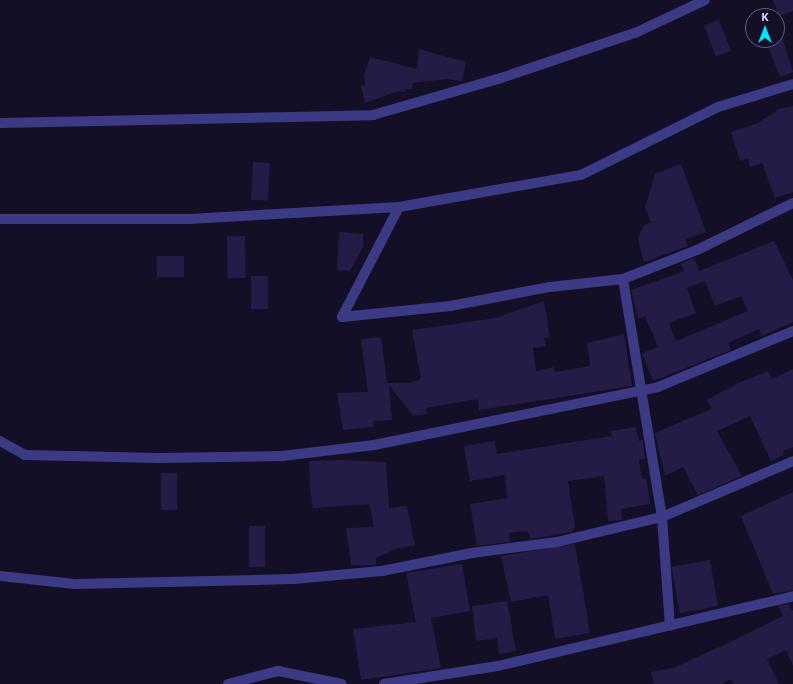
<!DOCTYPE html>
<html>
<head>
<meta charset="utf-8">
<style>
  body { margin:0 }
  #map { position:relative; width:793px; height:684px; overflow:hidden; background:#130f26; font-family:"Open Sans",sans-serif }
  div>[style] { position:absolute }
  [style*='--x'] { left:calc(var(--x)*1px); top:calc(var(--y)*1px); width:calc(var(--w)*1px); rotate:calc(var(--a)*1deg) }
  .building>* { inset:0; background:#241b47; transform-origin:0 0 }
  .street>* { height:10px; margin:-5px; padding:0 5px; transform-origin:5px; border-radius:5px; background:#3d3a85 }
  span { translate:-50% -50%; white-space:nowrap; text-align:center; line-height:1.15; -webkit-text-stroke:3px #130f26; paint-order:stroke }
  .north { position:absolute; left:745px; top:8px; width:40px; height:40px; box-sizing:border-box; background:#130f26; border:1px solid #625e7d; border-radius:50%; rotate:0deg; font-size:11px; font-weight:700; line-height:16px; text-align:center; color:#d9d4ff }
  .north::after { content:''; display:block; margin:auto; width:14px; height:18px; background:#00e5ff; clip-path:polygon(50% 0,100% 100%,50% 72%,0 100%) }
</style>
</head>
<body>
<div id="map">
  <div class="building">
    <div style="clip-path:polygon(773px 0,793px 0,793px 11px,779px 16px)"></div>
    <div style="left:719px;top:20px;width:33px;height:16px;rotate:69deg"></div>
    <div style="clip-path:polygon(781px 35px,793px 72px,780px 77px,766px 42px)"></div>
    <div style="clip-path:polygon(419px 49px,466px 62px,462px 81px,446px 79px,413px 83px,412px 89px,405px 89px,406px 92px,398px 91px,365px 103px,361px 86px,365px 85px,364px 75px,370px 57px,417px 69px)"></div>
    <div style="clip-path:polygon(793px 106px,793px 192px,775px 198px,762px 163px,750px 167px,748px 159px,740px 161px,731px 132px,758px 123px,779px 109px)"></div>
    <div style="left:253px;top:162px;width:17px;height:38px;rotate:3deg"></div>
    <div style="clip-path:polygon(681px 164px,706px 232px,685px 239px,688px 246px,644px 262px,638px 239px,643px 226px,651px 222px,645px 208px,655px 174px)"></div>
    <div style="clip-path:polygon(339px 232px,363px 234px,363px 247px,350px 271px,337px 270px)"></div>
    <div style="left:245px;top:236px;width:42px;height:18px;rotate:89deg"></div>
    <div style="clip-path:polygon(evenodd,774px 241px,793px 280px,793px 322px,762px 336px,759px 329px,728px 343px,731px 350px,653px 381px,642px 353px,658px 347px,645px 316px,638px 319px,631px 290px,684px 271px,681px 263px,694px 258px,699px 271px,774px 241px,705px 281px,715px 306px,741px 296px,748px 311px,676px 341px,669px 323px,696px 313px,687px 288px,705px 281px)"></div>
    <div style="left:157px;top:256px;width:27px;height:21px"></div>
    <div style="left:251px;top:276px;width:17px;height:33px"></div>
    <div style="clip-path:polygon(544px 301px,550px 337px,544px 338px,546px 346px,533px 348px,536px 371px,554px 367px,555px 372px,590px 366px,587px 343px,624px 334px,632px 386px,479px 410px,478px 399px,426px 408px,427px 414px,413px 416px,389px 385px,392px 420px,373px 421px,374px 427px,343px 430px,337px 393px,368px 392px,361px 339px,381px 337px,387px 383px,411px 383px,421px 379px,412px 330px,495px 318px)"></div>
    <div style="clip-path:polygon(793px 369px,793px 447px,783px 451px,784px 455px,771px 461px,750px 416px,717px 431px,742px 476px,698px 495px,683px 467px,665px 476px,655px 433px,711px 409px,707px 400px,736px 384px,768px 371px,772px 379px)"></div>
    <div style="clip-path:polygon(636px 427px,639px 441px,643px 439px,645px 459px,639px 460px,642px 479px,646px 478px,650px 504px,621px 509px,622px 520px,608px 521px,604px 476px,568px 481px,575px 527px,572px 532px,531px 539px,527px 531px,509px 533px,510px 542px,477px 546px,470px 504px,507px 498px,505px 475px,470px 481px,464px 446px,495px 441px,497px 454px,612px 436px,611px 431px)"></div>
    <div style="clip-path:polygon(338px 460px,386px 462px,389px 508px,407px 506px,415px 546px,398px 548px,376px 558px,376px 565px,351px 565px,346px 528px,374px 527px,369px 504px,313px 508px,310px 490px,309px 461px)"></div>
    <div style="left:161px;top:473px;width:16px;height:37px"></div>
    <div style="clip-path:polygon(793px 492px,793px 590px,773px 594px,741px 516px)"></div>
    <div style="left:249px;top:526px;width:16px;height:41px"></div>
    <div style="clip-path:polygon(575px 544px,590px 633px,555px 639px,548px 595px,511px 602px,501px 556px)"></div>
    <div style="left:710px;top:560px;width:47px;height:39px;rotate:80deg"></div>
    <div style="clip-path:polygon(462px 564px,470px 611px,431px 618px,441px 668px,361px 680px,353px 629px,416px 622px,406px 573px)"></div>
    <div style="clip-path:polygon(507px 601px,516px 651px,499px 654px,497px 638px,476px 641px,472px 606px)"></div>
    <div style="clip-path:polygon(788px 604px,793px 611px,793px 666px,786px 650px,767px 659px,779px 684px,734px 684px,731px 679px,721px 684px,654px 684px,651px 672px,674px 668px,732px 641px,783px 616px,778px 606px)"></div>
  </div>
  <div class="street">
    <div style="--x:0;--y:123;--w:373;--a:-1.2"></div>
    <div style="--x:373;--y:115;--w:133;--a:-16.1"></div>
    <div style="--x:501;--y:78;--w:141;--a:-18.6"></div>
    <div style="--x:635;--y:33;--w:77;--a:-25.2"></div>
    <div style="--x:399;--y:207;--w:124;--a:117.4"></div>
    <div style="--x:342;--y:317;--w:109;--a:-5.8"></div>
    <div style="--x:450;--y:306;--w:102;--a:-10.8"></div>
    <div style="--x:550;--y:287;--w:73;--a:-6.3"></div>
    <div style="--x:623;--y:279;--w:79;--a:-21.4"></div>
    <div style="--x:697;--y:250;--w:107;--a:-26.1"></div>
    <div style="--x:0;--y:219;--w:189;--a:0"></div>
    <div style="--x:189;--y:219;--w:210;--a:-3.3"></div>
    <div style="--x:399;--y:207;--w:185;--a:-10"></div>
    <div style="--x:581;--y:175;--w:153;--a:-26.4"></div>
    <div style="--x:718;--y:107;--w:78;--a:-17"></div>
    <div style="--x:623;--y:279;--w:241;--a:80.7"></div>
    <div style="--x:662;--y:517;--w:109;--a:85.8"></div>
    <div style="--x:0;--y:441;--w:29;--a:29"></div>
    <div style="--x:25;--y:455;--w:133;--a:1.3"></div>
    <div style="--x:158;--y:458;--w:124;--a:-0.9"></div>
    <div style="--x:282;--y:456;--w:93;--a:-6.8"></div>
    <div style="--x:374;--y:445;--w:290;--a:-11.5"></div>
    <div style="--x:658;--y:387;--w:146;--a:-22.5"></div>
    <div style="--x:0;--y:576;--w:75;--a:6.1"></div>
    <div style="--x:75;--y:584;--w:218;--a:-1.3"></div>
    <div style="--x:293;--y:579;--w:89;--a:-5.1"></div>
    <div style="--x:382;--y:571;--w:92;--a:-11.3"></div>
    <div style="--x:472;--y:553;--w:86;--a:-7.4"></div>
    <div style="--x:557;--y:542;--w:108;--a:-13.4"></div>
    <div style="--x:662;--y:517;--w:142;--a:-23.1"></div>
    <div style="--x:228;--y:684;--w:52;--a:-14.6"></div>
    <div style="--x:278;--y:671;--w:65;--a:11.5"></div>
    <div style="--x:384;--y:684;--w:115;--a:-9"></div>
    <div style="--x:498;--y:666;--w:303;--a:-13.3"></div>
  </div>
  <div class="north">K</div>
</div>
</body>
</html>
